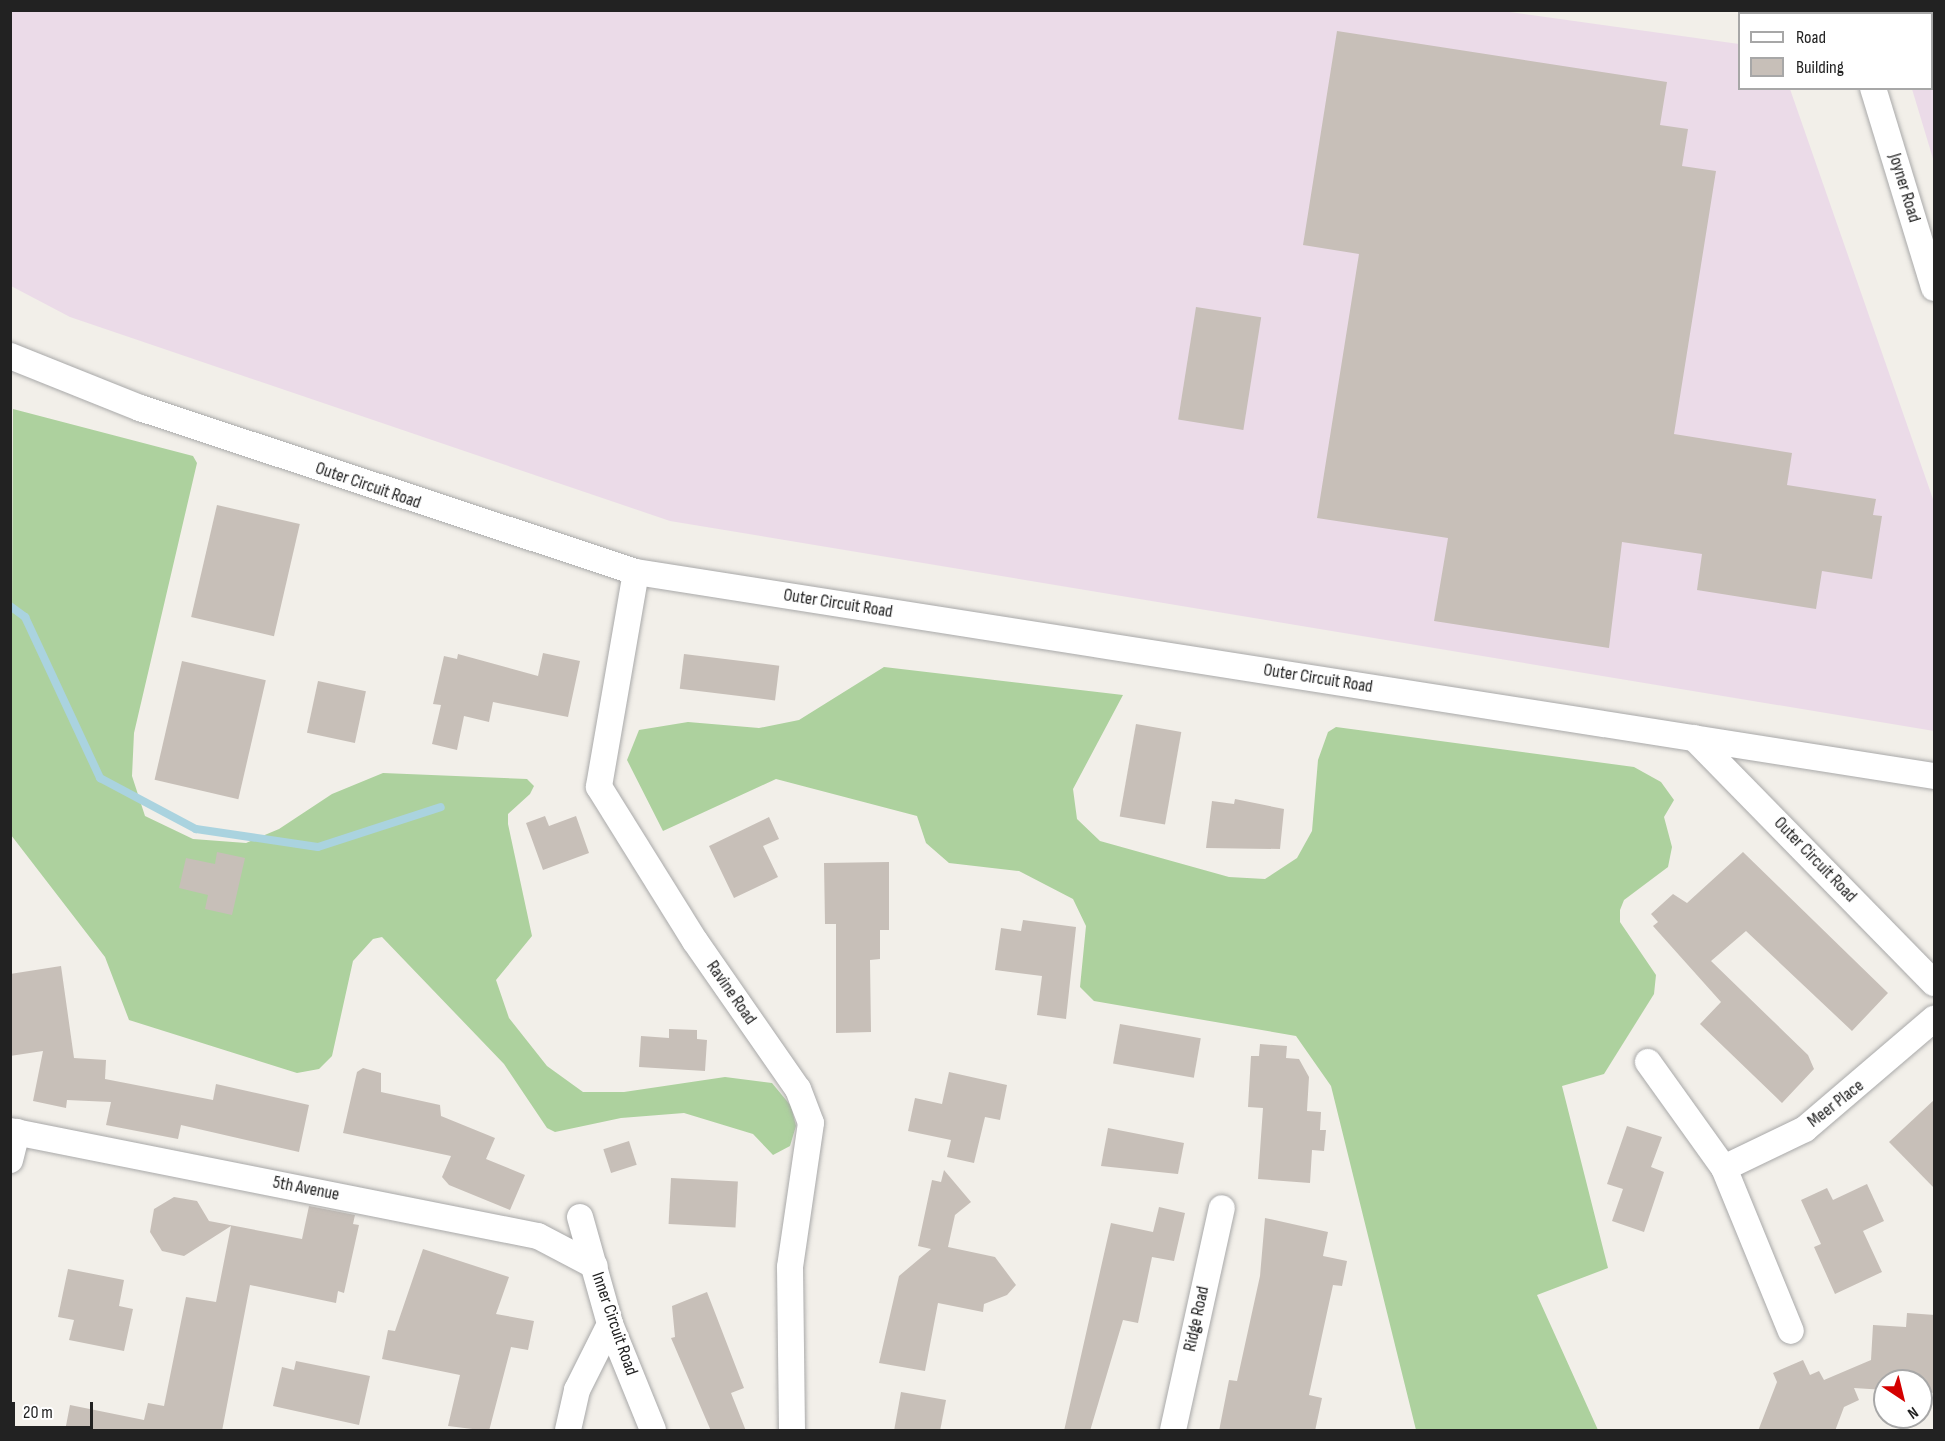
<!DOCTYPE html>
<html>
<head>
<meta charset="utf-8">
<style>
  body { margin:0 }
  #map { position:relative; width:1945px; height:1441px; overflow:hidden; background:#f2efe9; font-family:"Sofia Sans Condensed",sans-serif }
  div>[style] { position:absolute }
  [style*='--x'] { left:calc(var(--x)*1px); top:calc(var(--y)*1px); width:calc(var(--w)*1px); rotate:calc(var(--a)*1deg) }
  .industrial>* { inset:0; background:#ebdbe8 }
  .forest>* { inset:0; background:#add19e }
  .stream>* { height:8px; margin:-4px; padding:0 4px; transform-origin:4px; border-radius:4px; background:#aad3df }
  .building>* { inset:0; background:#c7bfb8; transform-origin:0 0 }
  .roads { filter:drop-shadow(0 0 2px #a9a9a9) drop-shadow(0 0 2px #a9a9a9) }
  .street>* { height:26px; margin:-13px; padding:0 13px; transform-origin:13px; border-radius:13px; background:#fff }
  span { translate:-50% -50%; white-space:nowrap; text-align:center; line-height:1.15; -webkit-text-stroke:6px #fff; paint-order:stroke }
  .street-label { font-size:18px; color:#222 }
  .frame { position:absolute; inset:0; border:12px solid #222; pointer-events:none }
  .legend { position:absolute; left:1738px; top:12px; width:195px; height:78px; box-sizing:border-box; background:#fff; border:2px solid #a7a7a7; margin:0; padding:8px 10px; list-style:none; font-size:18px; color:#222 }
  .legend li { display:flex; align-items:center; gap:12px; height:30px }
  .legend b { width:30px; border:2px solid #a7a7a7 }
  .north { position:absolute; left:1873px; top:1369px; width:60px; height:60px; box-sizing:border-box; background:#fff; border:2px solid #a7a7a7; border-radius:50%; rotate:145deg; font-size:16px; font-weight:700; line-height:24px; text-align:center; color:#222 }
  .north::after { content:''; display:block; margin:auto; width:21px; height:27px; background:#d40000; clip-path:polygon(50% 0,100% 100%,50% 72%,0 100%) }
  .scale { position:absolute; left:12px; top:1402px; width:81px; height:27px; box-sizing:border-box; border:3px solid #222; border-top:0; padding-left:8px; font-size:18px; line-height:21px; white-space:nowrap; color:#222; -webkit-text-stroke:4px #fff; paint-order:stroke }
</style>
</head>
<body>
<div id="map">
  <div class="industrial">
    <div style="clip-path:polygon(1495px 10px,1739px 44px,1740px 88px,1790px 89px,1934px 502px,1934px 731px,670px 521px,70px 317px,11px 286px,10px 11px)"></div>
    <div style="clip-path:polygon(1888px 11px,1934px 11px,1934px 162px,1912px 89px,1932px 88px,1932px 14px)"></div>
  </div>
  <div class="forest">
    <div style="clip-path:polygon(13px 409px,193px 456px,197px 463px,134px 733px,132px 776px,145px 816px,193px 839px,246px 843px,279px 829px,332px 794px,383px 773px,527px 779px,534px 786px,530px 794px,508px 814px,508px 824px,532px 936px,496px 980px,509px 1018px,547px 1066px,583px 1092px,624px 1092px,725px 1077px,772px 1083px,791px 1106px,796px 1126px,790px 1146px,773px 1155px,753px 1134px,684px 1113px,621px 1118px,555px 1132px,547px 1128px,504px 1064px,382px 937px,373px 939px,353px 961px,332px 1056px,319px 1069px,297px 1073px,129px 1020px,105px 957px,11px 835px)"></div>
    <div style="clip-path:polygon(884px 667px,1123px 695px,1073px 789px,1077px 819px,1100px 841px,1229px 877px,1265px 879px,1297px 858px,1312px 831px,1318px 760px,1328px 732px,1336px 727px,1634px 767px,1661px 782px,1674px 800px,1664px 817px,1672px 847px,1668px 867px,1624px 900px,1620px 910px,1620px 922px,1656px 975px,1654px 994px,1604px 1074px,1562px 1086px,1608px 1268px,1537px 1295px,1598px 1430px,1416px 1430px,1331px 1086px,1296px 1036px,1094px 1001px,1080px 987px,1086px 926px,1073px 899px,1019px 871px,949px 863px,926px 843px,917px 816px,776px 779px,663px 831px,627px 760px,639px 730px,688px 722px,759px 728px,799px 720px)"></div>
  </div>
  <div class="stream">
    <div style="--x:10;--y:606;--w:19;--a:36"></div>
    <div style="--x:25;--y:617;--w:178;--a:65"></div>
    <div style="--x:100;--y:778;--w:109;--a:28"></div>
    <div style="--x:196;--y:829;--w:123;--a:8.4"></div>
    <div style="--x:318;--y:847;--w:129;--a:-18"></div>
  </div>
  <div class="building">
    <div style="clip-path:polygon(1337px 31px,1667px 82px,1660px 125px,1688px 129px,1682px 166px,1716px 171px,1674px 434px,1792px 453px,1787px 485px,1876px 499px,1873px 515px,1882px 516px,1872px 579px,1822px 571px,1816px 609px,1697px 590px,1702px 554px,1622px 542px,1609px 648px,1434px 621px,1448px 538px,1317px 518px,1359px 254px,1303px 245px)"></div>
    <div style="left:1196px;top:307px;width:66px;height:114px;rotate:9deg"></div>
    <div style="left:217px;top:505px;width:85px;height:115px;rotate:13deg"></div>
    <div style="clip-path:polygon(543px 653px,580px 661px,568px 717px,493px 702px,489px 722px,464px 716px,457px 750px,432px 744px,441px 705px,433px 704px,444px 656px,457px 659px,458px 654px,538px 676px)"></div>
    <div style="left:684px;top:654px;width:96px;height:35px;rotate:7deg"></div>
    <div style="left:182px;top:661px;width:86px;height:122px;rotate:13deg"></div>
    <div style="left:318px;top:681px;width:49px;height:53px;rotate:12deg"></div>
    <div style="left:1136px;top:724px;width:46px;height:94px;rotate:10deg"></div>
    <div style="clip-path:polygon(1235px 799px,1284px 809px,1280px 849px,1206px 848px,1212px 801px,1234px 804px)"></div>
    <div style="clip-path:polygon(545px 816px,549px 826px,576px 816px,589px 853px,543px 870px,526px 823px)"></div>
    <div style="clip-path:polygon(769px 817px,779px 839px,763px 846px,778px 877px,734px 898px,709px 846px)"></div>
    <div style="clip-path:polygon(217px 852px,245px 858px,232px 915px,205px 909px,208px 895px,179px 888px,186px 858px,215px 864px)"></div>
    <div style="clip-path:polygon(1743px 852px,1888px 993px,1852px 1031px,1746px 931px,1711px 961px,1808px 1055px,1814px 1069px,1782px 1103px,1700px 1024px,1721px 1002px,1653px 926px,1658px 922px,1651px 914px,1673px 894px,1687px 903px)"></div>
    <div style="clip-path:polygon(889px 862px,889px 930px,880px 930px,880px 959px,870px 960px,871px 1032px,836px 1033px,836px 924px,825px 924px,824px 863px)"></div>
    <div style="clip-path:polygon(1023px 920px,1076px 927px,1066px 1019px,1037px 1015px,1042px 976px,995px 970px,1001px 928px,1021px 931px)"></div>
    <div style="clip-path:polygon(61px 966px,74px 1058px,106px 1060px,105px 1079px,213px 1100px,216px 1084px,309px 1105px,299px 1152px,181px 1125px,178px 1139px,106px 1125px,111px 1102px,67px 1100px,66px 1108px,33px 1101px,43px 1051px,10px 1056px,10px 974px)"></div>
    <div style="left:1120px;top:1024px;width:82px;height:40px;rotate:10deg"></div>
    <div style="clip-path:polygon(669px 1029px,697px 1030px,697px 1039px,707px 1040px,705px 1071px,639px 1067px,641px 1036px,669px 1038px)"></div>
    <div style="clip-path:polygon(1260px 1044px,1287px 1046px,1286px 1058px,1299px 1059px,1309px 1077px,1307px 1111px,1321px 1112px,1320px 1130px,1326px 1130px,1324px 1151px,1312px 1150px,1310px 1183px,1258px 1179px,1263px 1108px,1248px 1107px,1251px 1056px,1259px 1056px)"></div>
    <div style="clip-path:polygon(363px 1068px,381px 1073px,381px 1092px,440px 1105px,441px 1116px,495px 1138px,486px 1159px,525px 1175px,510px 1210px,449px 1185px,442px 1177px,451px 1156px,343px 1133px,357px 1072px)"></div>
    <div style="clip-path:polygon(949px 1072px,1007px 1085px,1000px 1120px,985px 1117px,974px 1163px,947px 1157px,951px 1140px,908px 1131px,915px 1098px,942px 1104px)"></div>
    <div style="clip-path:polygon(1935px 1099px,1935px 1189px,1889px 1142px)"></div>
    <div style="clip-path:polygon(1627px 1126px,1662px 1137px,1651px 1167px,1664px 1172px,1644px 1232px,1612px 1221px,1623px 1189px,1607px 1184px)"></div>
    <div style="clip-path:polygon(1108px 1128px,1184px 1143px,1178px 1174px,1101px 1166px)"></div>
    <div style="left:629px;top:1141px;width:25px;height:27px;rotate:72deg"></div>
    <div style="clip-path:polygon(944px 1170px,971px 1202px,955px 1215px,948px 1247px,995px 1257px,1016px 1285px,1007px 1295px,984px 1304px,983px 1312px,938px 1303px,925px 1371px,879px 1363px,899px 1276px,931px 1249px,918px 1246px,932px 1180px,941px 1182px)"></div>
    <div style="left:671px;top:1178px;width:67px;height:46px;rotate:3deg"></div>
    <div style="clip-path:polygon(1867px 1184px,1884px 1221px,1863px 1231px,1882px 1272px,1835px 1294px,1814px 1247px,1821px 1244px,1801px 1200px,1827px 1188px,1833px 1200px)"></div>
    <div style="clip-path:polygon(174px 1197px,197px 1201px,209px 1221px,302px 1239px,309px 1206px,355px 1215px,353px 1224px,359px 1225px,344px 1293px,338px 1291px,336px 1303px,250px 1285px,222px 1431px,65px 1431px,70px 1405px,144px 1420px,148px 1403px,164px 1406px,186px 1297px,216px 1302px,231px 1226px,184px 1256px,162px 1251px,150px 1232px,154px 1209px)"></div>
    <div style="clip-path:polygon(1159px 1207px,1185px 1213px,1174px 1261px,1152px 1257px,1138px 1323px,1123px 1320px,1090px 1431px,1064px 1431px,1111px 1223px,1153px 1232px)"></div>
    <div style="clip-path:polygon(1265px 1218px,1328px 1232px,1323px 1256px,1347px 1261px,1342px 1286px,1333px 1285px,1309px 1395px,1322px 1398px,1315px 1431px,1219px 1431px,1229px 1380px,1237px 1381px,1260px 1276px)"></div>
    <div style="clip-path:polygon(423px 1249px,509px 1277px,496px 1314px,534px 1321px,528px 1350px,511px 1347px,489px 1431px,448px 1426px,460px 1375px,382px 1359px,388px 1330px,395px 1331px)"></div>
    <div style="clip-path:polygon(68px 1269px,124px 1280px,119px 1306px,133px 1309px,124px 1351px,69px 1340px,74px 1320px,58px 1317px)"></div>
    <div style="clip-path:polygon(707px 1292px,744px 1388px,731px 1393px,746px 1431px,711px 1431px,671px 1338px,675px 1337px,672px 1306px)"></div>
    <div style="clip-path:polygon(1907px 1313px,1935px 1315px,1935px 1393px,1921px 1392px,1921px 1381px,1885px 1381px,1885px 1390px,1854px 1388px,1859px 1400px,1844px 1407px,1835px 1431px,1758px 1431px,1777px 1382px,1773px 1373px,1803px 1360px,1810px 1375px,1819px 1371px,1824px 1380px,1871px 1360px,1873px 1325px,1906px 1327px)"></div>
    <div style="clip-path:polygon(296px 1361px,370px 1376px,359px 1425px,273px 1406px,282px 1367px,294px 1370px)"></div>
    <div style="clip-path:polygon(901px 1392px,946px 1400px,940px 1431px,894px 1431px)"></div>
  </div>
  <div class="roads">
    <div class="street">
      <div style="--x:1848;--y:10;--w:4;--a:76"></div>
      <div style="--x:1873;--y:88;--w:209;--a:73"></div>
      <div style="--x:10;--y:356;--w:140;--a:21.8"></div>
      <div style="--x:140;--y:408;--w:522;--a:18.3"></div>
      <div style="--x:636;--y:572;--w:1314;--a:8.93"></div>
      <div style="--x:636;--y:572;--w:218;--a:99.8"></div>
      <div style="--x:599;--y:787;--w:181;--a:58.1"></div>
      <div style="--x:695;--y:941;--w:180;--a:55.2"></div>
      <div style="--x:798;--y:1089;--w:36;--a:69"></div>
      <div style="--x:811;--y:1123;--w:146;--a:98.3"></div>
      <div style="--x:790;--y:1267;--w:163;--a:89.3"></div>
      <div style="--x:1694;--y:738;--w:343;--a:45.6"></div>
      <div style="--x:1648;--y:1062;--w:130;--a:54.4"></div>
      <div style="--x:1724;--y:1168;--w:176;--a:67.7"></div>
      <div style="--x:10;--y:1131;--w:538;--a:11.25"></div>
      <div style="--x:538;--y:1236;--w:64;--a:27.8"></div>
      <div style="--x:10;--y:1160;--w:29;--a:-76"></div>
      <div style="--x:1724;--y:1168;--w:90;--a:-25.7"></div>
      <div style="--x:1805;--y:1129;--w:170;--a:-40.5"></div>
      <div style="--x:580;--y:1217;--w:111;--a:74.3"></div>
      <div style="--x:610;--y:1324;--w:114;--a:67.9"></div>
      <div style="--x:568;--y:1430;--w:41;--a:-77.3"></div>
      <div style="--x:577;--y:1390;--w:74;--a:-63.4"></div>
      <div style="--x:1173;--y:1430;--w:227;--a:-77.6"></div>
    </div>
  </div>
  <div class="street-label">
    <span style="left:1904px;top:188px;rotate:73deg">Joyner Road</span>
    <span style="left:368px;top:486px;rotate:19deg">Outer Circuit Road</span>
    <span style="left:838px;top:604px;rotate:9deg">Outer Circuit Road</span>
    <span style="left:1318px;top:679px;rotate:9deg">Outer Circuit Road</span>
    <span style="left:1815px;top:860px;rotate:46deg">Outer Circuit Road</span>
    <span style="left:731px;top:993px;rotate:55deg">Ravine Road</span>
    <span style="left:1836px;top:1104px;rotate:-38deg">Meer Place</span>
    <span style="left:306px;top:1189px;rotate:11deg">5th Avenue</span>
    <span style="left:1197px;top:1319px;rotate:-78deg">Ridge Road</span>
    <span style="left:614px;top:1324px;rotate:71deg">Inner Circuit Road</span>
  </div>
  <div class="frame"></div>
  <ul class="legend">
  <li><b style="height:8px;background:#fff"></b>Road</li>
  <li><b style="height:16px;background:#c7bfb8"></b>Building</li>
  </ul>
  <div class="north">N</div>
  <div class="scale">20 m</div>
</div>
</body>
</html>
